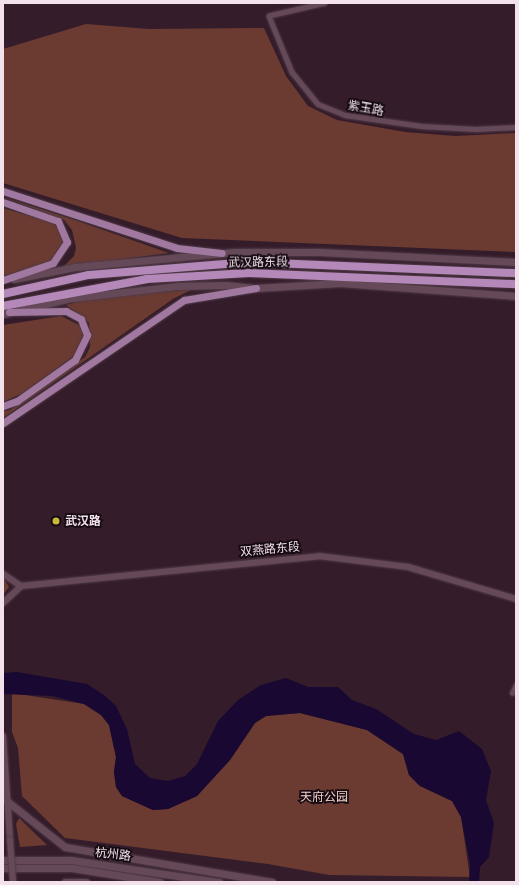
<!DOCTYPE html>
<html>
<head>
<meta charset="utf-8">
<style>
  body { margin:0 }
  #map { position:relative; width:519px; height:885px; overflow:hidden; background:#351c2a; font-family:Poppins,"Noto Sans SC",sans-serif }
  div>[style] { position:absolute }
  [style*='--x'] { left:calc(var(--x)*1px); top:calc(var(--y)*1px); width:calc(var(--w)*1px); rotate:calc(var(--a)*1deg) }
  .green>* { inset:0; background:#6b3b32 }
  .water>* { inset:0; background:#190831 }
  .roads { filter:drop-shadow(0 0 1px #4f3b47) drop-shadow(0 0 1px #4f3b47) }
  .minor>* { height:4.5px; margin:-2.25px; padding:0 2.25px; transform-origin:2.25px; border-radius:2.25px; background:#654958 }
  .tertiary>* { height:6px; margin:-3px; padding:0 3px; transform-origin:3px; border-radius:3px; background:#654958 }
  .secondary>* { height:7px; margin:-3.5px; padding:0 3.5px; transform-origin:3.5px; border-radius:3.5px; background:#654958 }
  .primary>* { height:7px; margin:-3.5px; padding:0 3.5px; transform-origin:3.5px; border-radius:3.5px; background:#a078a0 }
  .trunk>* { height:8px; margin:-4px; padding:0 4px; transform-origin:4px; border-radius:4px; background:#b488b8 }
  .bridges { filter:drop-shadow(0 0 1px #4f3b47) drop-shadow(0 0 1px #4f3b47) }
  .tertiary-bridge>* { height:6px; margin:-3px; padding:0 3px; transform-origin:3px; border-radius:3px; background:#654958 }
  .dots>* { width:11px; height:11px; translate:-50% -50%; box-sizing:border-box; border:2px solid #150a11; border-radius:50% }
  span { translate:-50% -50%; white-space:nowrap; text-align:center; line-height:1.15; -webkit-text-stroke:3.5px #150a11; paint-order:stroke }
  .street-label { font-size:12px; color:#f3e2eb }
  .poi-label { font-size:12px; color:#f3e2eb; font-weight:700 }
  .left { translate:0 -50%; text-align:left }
  .park-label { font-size:12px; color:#f5d0c9 }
  .frame { position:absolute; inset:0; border:4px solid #f3e2eb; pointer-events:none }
</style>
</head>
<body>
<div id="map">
  <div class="green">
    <div style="clip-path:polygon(86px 24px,149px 29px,264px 28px,286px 76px,308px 106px,337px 120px,405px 132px,455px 136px,516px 133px,516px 252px,182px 238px,3px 183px,3px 49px)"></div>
    <div style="clip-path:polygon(3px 197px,75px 220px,169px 253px,63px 267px,74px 256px,76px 248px,72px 230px,64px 220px)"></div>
    <div style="clip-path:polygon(3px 208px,52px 222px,62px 232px,64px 242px,51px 262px,3px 276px)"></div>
    <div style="clip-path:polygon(193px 289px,173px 299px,3px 418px,3px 411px,10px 410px,85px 357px,90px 347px,89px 323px,66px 305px,87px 299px)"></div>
    <div style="clip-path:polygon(61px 316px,81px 326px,83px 336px,74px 356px,23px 393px,3px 402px,3px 325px)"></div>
    <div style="clip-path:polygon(3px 577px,9px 587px,3px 595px)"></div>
    <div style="clip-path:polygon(12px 693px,84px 704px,101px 715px,109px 725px,116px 757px,114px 772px,116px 787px,122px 796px,153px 810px,168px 809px,197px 796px,230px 760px,255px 723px,266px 716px,300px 713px,367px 730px,403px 754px,409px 775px,420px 786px,452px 801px,461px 817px,470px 877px,329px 875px,268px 864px,65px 838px,22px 796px,18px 748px,12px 732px)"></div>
    <div style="clip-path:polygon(19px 818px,47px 845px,20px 847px,16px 824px)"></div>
  </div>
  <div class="water">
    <div style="clip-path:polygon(17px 672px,87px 684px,104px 695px,116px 706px,127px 729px,135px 764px,150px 778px,168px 781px,185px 776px,197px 764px,218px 721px,238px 700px,261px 685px,286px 678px,308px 687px,338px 687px,352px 700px,376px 709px,414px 734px,436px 740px,459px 731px,482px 749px,491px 771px,486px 800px,494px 823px,489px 857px,480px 867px,479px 882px,469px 882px,470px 864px,461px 817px,452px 801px,420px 786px,409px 775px,403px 754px,367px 730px,300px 713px,266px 716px,255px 723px,230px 760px,197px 796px,168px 809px,153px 810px,122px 796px,116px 787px,114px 772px,116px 757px,109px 725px,101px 715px,84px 704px,52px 696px,3px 694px,3px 673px)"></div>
  </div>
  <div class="roads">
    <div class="minor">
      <div style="--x:325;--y:3;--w:57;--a:166.9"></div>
      <div style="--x:269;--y:16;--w:61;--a:67.7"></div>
      <div style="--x:292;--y:72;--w:41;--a:50.9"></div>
      <div style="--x:318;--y:104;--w:29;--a:22"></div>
      <div style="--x:345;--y:115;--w:77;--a:8.2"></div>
      <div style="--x:421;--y:126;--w:54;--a:3.2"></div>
      <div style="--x:475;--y:129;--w:41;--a:-2.8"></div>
      <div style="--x:512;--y:693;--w:9;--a:-63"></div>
    </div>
    <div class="tertiary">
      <div style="--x:3;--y:574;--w:22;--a:34"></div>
      <div style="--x:21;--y:586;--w:300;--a:-5.7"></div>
      <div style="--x:319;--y:556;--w:90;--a:7"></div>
      <div style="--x:408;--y:567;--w:113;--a:16.5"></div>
      <div style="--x:3;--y:603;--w:25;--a:-43"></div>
      <div style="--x:3;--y:736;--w:104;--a:86.1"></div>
    </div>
    <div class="secondary">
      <div style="--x:14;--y:279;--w:62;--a:-11.1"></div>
      <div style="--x:75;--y:267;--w:160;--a:-5.4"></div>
      <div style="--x:234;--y:252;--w:85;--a:0"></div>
      <div style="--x:319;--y:252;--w:197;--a:2.9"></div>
      <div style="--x:3;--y:314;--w:71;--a:-13.1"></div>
      <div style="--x:72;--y:298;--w:107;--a:-6.5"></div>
      <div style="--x:178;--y:286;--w:48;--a:-1.2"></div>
      <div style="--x:226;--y:285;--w:30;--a:6"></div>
      <div style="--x:256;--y:288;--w:84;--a:-3.4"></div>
      <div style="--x:340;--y:283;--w:176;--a:4.2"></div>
      <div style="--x:3;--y:798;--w:79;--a:38.3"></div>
      <div style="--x:65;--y:847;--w:210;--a:9.6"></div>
      <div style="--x:3;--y:860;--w:68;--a:0"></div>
      <div style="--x:71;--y:860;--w:150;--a:8.5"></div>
      <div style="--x:3;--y:868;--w:69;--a:0"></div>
      <div style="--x:72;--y:868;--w:89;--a:9"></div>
      <div style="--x:65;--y:882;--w:21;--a:0"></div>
    </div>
    <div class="primary">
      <div style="--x:3;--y:191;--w:183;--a:18.1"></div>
      <div style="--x:177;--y:248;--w:45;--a:6.3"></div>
      <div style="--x:3;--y:202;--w:58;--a:19.1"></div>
      <div style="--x:58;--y:221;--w:23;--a:67"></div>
      <div style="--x:67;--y:242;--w:25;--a:124"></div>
      <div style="--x:53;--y:263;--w:53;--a:161.2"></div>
      <div style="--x:3;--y:406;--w:15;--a:-20"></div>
      <div style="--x:17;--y:401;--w:71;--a:-35.3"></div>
      <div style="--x:75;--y:360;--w:28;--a:-64"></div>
      <div style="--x:87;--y:335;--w:17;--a:-111"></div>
      <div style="--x:81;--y:319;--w:17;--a:-152"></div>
      <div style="--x:66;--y:311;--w:57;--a:179"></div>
      <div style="--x:3;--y:423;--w:219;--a:-34.2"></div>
      <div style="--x:184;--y:300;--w:73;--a:-9.5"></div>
    </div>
    <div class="trunk">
      <div style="--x:3;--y:294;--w:88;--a:-12.5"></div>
      <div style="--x:89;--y:275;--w:161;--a:-4.6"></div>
      <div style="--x:249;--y:262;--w:267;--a:2.4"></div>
      <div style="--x:3;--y:306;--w:147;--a:-10.6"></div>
      <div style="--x:147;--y:279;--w:102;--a:-3.4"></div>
      <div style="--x:249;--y:273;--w:267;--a:2.4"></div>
    </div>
  </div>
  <div class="bridges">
    <div class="tertiary-bridge">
      <div style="--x:10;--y:840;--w:42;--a:85.9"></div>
    </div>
  </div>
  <div class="dots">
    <div style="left:56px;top:521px;background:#c9ba3a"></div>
  </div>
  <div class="street-label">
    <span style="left:366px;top:108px;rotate:10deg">紫玉路</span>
    <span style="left:258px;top:262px;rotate:-1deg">武汉路东段</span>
    <span style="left:270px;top:549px;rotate:-5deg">双燕路东段</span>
    <span style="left:113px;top:854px;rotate:7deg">杭州路</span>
  </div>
  <div class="poi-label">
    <span class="left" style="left:65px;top:521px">武汉路</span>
  </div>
  <div class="park-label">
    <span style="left:324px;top:797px">天府公园</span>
  </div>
  <div class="frame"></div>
</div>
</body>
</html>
